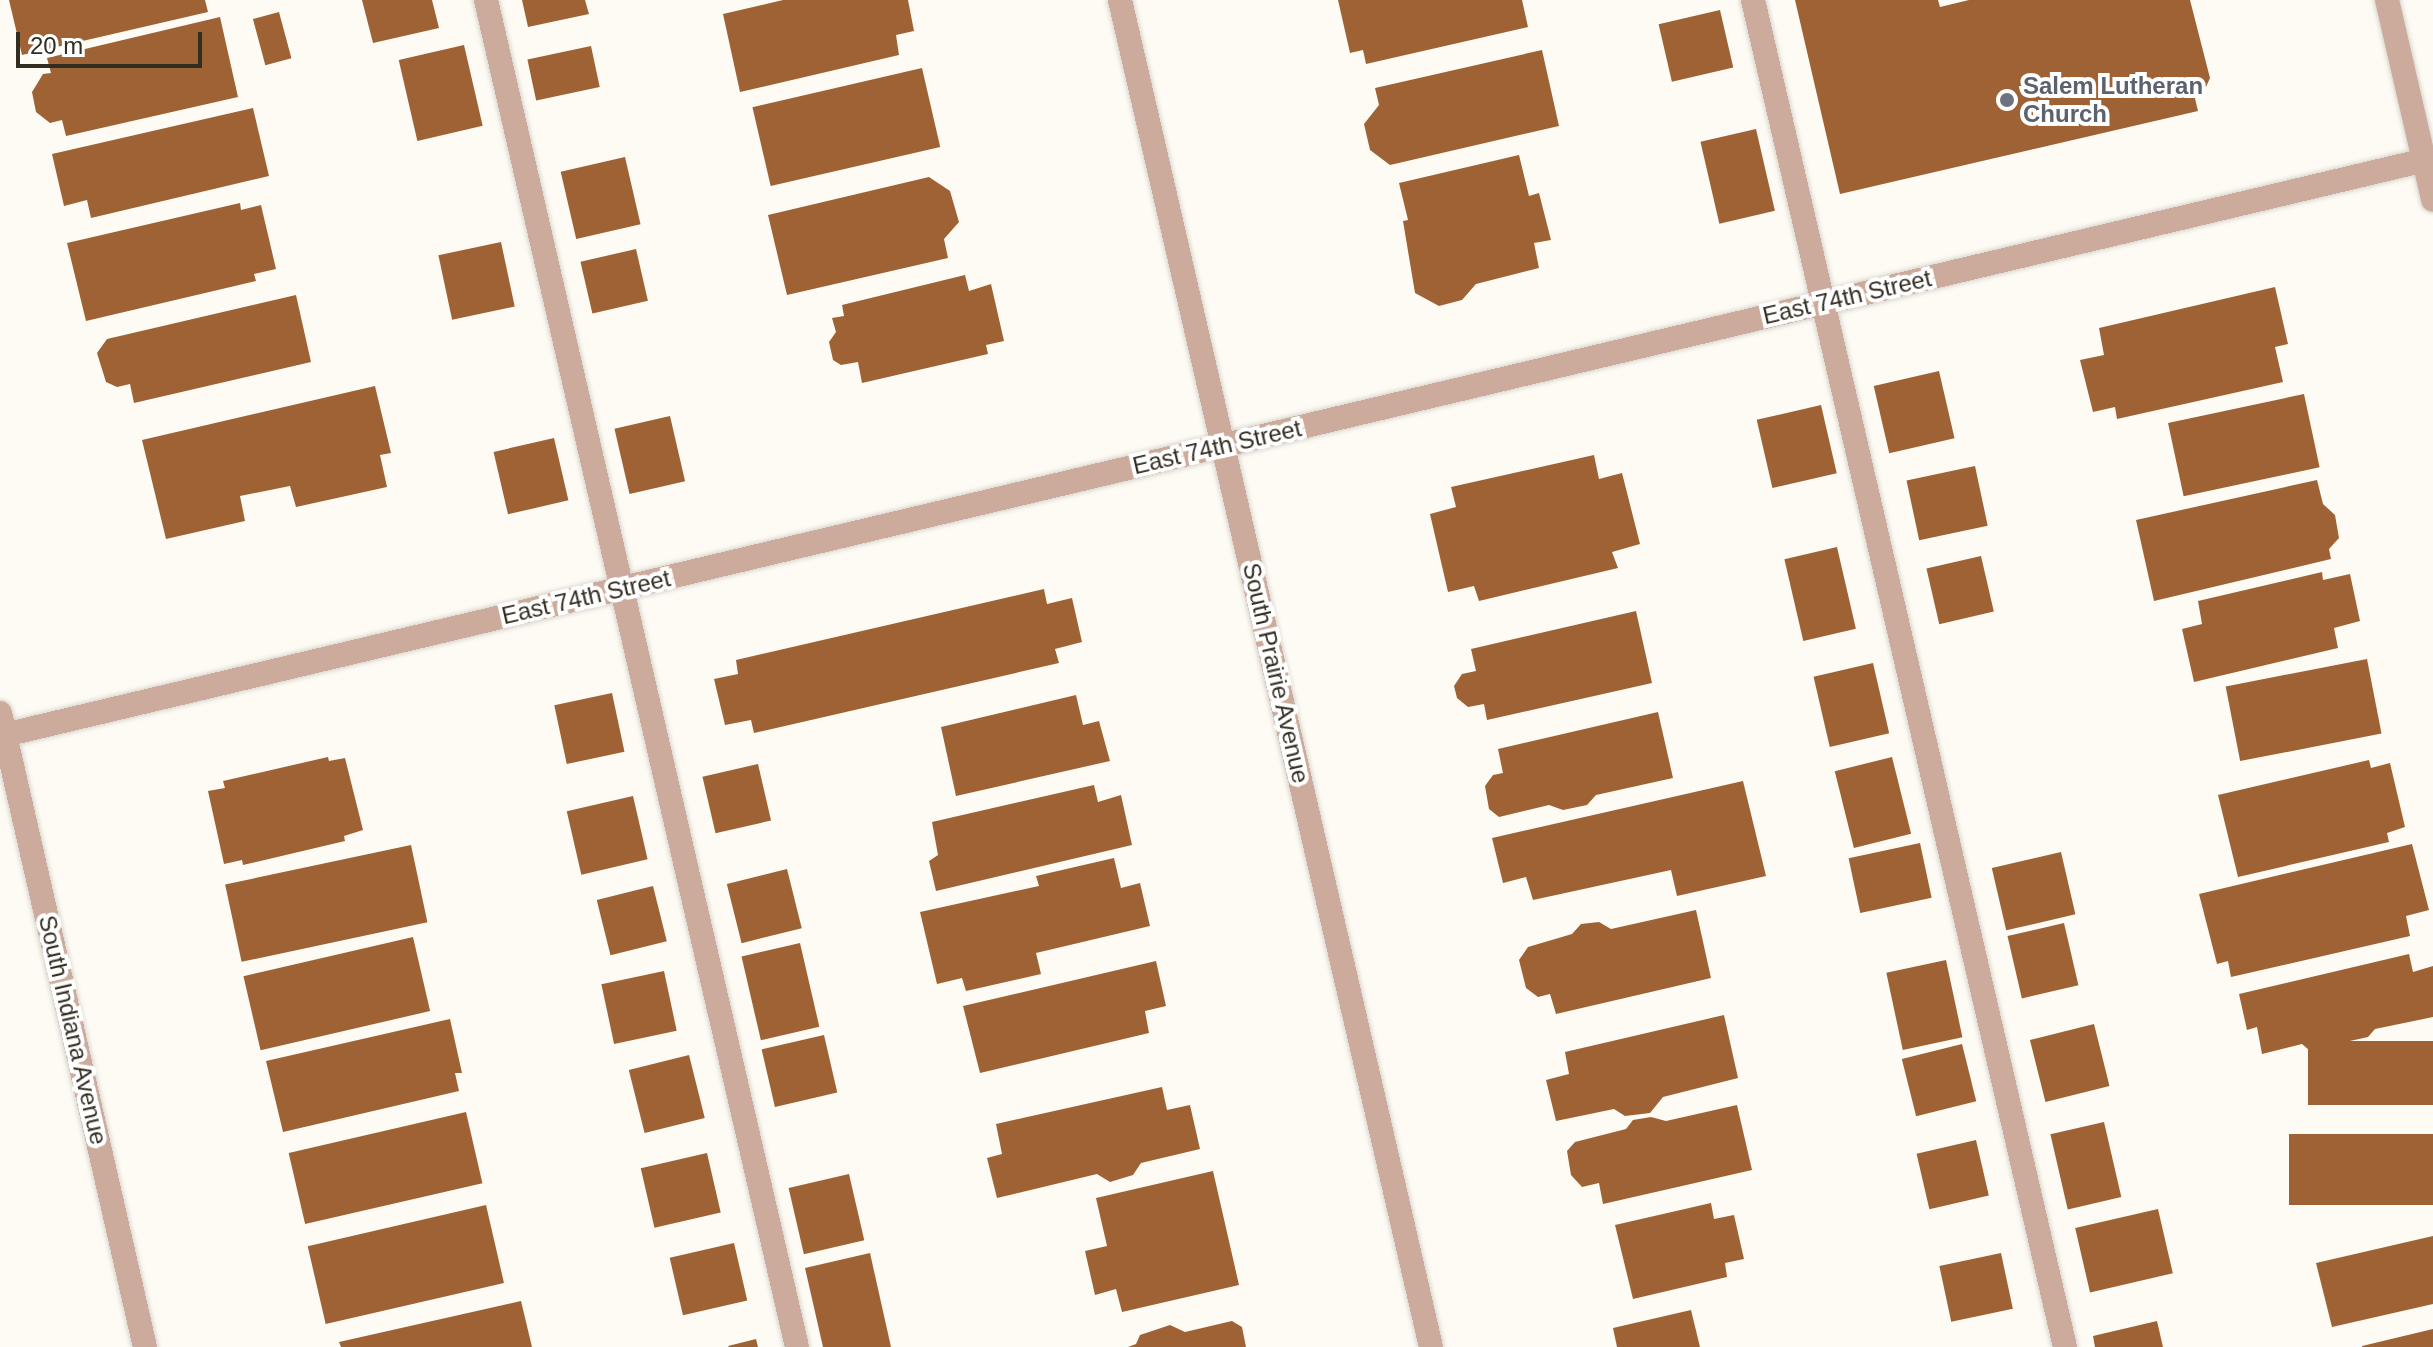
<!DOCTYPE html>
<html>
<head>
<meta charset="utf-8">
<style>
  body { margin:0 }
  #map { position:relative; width:2433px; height:1347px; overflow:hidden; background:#fdfbf4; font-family:Helvetica,sans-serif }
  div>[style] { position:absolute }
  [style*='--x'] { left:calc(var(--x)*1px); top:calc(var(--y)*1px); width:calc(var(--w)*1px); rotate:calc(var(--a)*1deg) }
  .building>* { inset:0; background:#9f6235; transform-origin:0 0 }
  .roads { filter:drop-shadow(0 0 2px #d8d6ce) drop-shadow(0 0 2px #d8d6ce) }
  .service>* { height:24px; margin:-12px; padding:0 12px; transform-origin:12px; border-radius:12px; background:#ccab9c }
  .minor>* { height:24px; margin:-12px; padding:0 12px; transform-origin:12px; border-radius:12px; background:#ccab9c }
  .dots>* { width:22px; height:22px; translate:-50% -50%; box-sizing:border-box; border:4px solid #fff; border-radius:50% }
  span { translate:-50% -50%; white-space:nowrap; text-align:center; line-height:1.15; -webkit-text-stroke:8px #fff; paint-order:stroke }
  .worship-label { font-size:24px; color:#5b616d; font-weight:700 }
  .left { translate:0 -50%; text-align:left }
  .street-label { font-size:24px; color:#322d21 }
  .scale { position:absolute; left:16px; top:32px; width:186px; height:36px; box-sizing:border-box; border:4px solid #322d21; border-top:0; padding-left:10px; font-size:24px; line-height:28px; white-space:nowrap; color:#322d21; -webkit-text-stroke:6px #fff; paint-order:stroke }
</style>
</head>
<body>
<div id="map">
  <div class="building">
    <div style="clip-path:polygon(9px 0,205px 0,208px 12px,22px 55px)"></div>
    <div style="clip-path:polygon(362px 0,432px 0,439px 28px,373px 43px)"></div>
    <div style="clip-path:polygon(522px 0,585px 0,589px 14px,528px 27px)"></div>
    <div style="clip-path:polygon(783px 0,908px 0,914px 31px,896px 35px,899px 55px,740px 92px,723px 14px)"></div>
    <div style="clip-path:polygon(1338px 0,1522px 0,1528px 27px,1366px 64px,1363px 50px,1350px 53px)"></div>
    <div style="clip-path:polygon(1795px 0,1938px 0,1940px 7px,1969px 0,2190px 0,2210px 78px,2206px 87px,2193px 90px,2198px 111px,1840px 194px)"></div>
    <div style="left:1720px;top:10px;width:59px;height:63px;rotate:77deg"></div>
    <div style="left:279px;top:12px;width:48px;height:27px;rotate:75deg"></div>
    <div style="clip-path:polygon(220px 17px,238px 97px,66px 136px,62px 120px,50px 123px,36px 112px,32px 92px,43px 74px,51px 73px,47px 58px)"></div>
    <div style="left:464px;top:45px;width:83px;height:67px;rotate:77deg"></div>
    <div style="left:591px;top:46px;width:42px;height:65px;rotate:78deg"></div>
    <div style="clip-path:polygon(1542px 50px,1559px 126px,1390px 165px,1370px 150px,1364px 124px,1379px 105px,1375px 88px)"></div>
    <div style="left:922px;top:68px;width:81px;height:174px;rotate:77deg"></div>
    <div style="clip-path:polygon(253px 108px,269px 176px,91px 218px,87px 200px,64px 206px,52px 154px)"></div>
    <div style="left:1756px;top:129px;width:84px;height:57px;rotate:77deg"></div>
    <div style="clip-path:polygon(1519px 155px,1529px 196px,1539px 193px,1551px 240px,1534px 243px,1539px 268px,1476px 284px,1462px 300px,1439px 306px,1415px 293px,1403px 221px,1408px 220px,1399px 183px)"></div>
    <div style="left:625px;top:157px;width:69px;height:66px;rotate:77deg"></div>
    <div style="clip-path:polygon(929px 177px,950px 191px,959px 222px,944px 239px,948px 258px,787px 295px,768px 215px)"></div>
    <div style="clip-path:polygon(240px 203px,241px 210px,261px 205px,276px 269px,254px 274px,256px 281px,86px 321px,67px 243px)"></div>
    <div style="left:501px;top:242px;width:66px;height:64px;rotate:78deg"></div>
    <div style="left:636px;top:249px;width:53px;height:57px;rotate:77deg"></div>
    <div style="clip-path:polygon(965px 275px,969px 291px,991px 284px,1004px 341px,986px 345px,988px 354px,862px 383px,858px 362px,841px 365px,833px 360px,829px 342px,836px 332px,832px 318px,844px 316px,842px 305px)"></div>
    <div style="clip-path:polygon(2275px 287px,2288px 344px,2275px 347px,2283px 382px,2117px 419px,2115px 407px,2093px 412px,2080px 360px,2104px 355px,2099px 328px)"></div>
    <div style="clip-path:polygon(296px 295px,311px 362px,134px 403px,130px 384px,117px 387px,106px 382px,97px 353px,107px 339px)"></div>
    <div style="left:1939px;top:371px;width:69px;height:67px;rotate:77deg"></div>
    <div style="clip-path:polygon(375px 386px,391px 453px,380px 455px,387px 487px,296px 507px,290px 486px,240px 496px,245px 521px,166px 539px,142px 440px)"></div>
    <div style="left:2304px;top:394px;width:75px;height:139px;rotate:78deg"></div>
    <div style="left:1821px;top:405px;width:70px;height:66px;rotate:77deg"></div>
    <div style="left:670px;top:416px;width:67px;height:57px;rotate:77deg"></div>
    <div style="left:554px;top:438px;width:64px;height:62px;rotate:77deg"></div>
    <div style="clip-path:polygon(1594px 455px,1599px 479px,1622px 473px,1640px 544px,1612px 552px,1618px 568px,1479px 601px,1474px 586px,1448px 592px,1430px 514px,1456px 507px,1451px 487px)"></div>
    <div style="left:1975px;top:466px;width:61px;height:70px;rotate:78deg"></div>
    <div style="clip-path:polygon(2317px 480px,2323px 504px,2335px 515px,2339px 538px,2329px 549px,2331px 559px,2154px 601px,2136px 520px)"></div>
    <div style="left:1837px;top:547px;width:84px;height:54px;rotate:77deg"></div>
    <div style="left:1981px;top:556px;width:57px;height:56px;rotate:77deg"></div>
    <div style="clip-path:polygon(2322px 572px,2323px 580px,2350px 574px,2360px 621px,2334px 628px,2338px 648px,2194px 682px,2182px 629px,2202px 624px,2198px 601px)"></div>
    <div style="clip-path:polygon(1044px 589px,1047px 604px,1072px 598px,1082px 642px,1055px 649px,1059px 663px,754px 733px,751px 720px,725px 725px,714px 679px,738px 674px,736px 660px)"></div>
    <div style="clip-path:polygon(1636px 611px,1652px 683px,1487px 720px,1484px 704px,1468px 707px,1457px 698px,1454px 686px,1462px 674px,1476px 671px,1471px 649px)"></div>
    <div style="left:2367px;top:659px;width:76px;height:144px;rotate:79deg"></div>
    <div style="left:1873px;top:663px;width:72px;height:61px;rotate:77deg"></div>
    <div style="left:612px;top:693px;width:60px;height:59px;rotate:78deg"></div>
    <div style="clip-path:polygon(1076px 695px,1083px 725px,1099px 721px,1110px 761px,956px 796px,941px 727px)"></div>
    <div style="clip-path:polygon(1658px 712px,1673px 778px,1596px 795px,1587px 805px,1563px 810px,1549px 805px,1499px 817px,1489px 809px,1485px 786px,1493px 775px,1503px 773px,1498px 749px)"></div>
    <div style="clip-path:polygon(328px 757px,329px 761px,345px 758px,363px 830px,344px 836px,345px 841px,243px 865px,242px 860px,224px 864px,208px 791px,225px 788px,223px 781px)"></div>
    <div style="left:1892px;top:757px;width:79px;height:59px;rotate:76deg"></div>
    <div style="clip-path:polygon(2369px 760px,2371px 768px,2390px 763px,2405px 827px,2387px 833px,2389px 842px,2238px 877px,2218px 795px)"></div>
    <div style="left:758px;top:764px;width:58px;height:57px;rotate:77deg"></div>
    <div style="clip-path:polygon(1743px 781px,1766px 876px,1677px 896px,1671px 870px,1533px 900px,1526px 877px,1503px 883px,1492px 838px)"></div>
    <div style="clip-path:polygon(1094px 785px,1098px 802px,1121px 795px,1132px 845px,936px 891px,929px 861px,938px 855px,932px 822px)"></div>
    <div style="left:633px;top:796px;width:65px;height:68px;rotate:77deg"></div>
    <div style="left:1920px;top:843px;width:56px;height:73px;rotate:78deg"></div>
    <div style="clip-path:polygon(2412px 844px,2429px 910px,2406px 916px,2410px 936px,2231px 977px,2228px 961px,2217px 964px,2199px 894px)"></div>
    <div style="left:411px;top:845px;width:79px;height:190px;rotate:78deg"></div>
    <div style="left:2061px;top:852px;width:64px;height:71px;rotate:77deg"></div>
    <div style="clip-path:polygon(1114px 858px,1121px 888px,1140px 883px,1150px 926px,1036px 953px,1041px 974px,966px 991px,962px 978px,937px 984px,920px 912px,1039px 886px,1036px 876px)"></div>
    <div style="left:787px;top:869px;width:61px;height:62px;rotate:76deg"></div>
    <div style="left:653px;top:886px;width:57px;height:58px;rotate:76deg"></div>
    <div style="clip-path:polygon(1696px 910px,1711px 978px,1556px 1014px,1550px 994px,1538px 997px,1526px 988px,1519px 960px,1528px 947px,1572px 934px,1581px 924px,1599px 922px,1611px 929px)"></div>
    <div style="left:2064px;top:923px;width:64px;height:58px;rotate:77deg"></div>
    <div style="left:413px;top:937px;width:76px;height:174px;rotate:77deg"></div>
    <div style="left:800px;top:943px;width:86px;height:60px;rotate:77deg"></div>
    <div style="clip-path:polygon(2409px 954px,2413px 972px,2433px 966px,2433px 1017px,2375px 1029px,2368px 1037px,2309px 1050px,2302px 1044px,2262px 1054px,2257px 1027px,2247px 1030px,2239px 994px)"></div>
    <div style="left:1946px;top:960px;width:79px;height:61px;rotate:78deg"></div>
    <div style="clip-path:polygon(1156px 961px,1166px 1006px,1145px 1011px,1149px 1033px,980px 1073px,963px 1006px)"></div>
    <div style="left:664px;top:971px;width:61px;height:64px;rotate:78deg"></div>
    <div style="clip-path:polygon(1724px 1015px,1738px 1078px,1663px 1097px,1650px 1113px,1625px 1116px,1614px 1109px,1556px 1121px,1546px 1080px,1569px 1074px,1565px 1052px)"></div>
    <div style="clip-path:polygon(450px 1019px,462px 1073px,455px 1073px,459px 1091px,283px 1132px,266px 1061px)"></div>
    <div style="left:2094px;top:1024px;width:64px;height:66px;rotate:76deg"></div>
    <div style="left:824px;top:1035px;width:59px;height:64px;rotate:77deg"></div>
    <div style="left:2433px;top:1041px;width:64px;height:125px;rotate:90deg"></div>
    <div style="left:1962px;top:1044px;width:59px;height:62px;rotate:76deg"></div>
    <div style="left:689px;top:1055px;width:65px;height:62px;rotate:76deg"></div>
    <div style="clip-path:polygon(1162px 1087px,1167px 1110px,1190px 1105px,1200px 1149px,1141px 1163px,1133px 1175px,1110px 1182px,1097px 1174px,997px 1198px,987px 1158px,1002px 1154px,996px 1124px)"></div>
    <div style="clip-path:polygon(1737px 1105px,1752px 1170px,1603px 1204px,1599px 1183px,1582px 1187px,1571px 1175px,1567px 1151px,1575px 1142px,1626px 1129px,1633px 1120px,1651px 1117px,1666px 1121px)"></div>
    <div style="left:466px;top:1112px;width:73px;height:182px;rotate:77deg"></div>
    <div style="left:2104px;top:1122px;width:77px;height:55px;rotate:77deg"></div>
    <div style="left:2433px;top:1134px;width:71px;height:144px;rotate:90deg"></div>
    <div style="left:1976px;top:1140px;width:57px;height:61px;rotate:77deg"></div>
    <div style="left:707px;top:1153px;width:61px;height:68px;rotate:77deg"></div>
    <div style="clip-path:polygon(1213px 1171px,1239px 1285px,1122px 1312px,1116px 1289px,1095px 1295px,1085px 1251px,1107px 1246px,1096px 1198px)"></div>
    <div style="left:849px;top:1174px;width:68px;height:62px;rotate:77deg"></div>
    <div style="clip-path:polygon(1711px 1203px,1714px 1219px,1734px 1215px,1744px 1259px,1725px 1263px,1727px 1277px,1633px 1299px,1615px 1225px)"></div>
    <div style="left:486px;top:1205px;width:80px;height:183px;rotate:77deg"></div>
    <div style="left:2158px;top:1209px;width:66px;height:85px;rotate:77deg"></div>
    <div style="clip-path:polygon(2433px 1236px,2433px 1304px,2332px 1327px,2316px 1263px)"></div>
    <div style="left:734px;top:1243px;width:59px;height:66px;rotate:77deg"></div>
    <div style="clip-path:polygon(870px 1253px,891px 1347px,823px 1347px,805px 1268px)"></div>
    <div style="left:2001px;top:1253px;width:57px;height:63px;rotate:78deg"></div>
    <div style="clip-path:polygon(521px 1301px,532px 1347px,341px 1347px,339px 1342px)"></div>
    <div style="clip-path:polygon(1691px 1310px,1700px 1347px,1617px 1347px,1613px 1328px)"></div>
    <div style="clip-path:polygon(1232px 1321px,1242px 1327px,1246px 1347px,1128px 1347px,1136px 1344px,1140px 1335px,1170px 1325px,1185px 1332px)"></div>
    <div style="clip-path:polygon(2157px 1321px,2163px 1347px,2095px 1347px,2093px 1336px)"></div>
    <div style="clip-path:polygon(2433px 1329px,2433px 1347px,2362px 1347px,2362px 1346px)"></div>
    <div style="clip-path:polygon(756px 1339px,758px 1347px,729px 1347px,728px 1346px)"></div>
  </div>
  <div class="roads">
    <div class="service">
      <div style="--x:486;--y:0;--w:1382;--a:77"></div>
      <div style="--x:1753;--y:0;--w:1383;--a:76.96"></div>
    </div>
    <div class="minor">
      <div style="--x:1120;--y:0;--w:1382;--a:77"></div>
      <div style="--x:2387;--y:0;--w:205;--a:77"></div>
      <div style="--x:0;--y:713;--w:650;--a:77.12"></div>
      <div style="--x:0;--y:736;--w:2501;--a:-13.36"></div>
    </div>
  </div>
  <div class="dots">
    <div style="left:2007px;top:100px;background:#6b7280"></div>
  </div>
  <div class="worship-label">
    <span class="left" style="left:2023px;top:100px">Salem Lutheran<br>Church</span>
  </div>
  <div class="street-label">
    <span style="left:1847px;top:297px;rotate:-13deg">East 74th Street</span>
    <span style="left:1217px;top:447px;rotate:-13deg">East 74th Street</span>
    <span style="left:586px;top:597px;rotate:-13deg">East 74th Street</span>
    <span style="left:1276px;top:673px;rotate:77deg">South Prairie Avenue</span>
    <span style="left:73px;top:1030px;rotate:77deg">South Indiana Avenue</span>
  </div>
  <div class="scale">20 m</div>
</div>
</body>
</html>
